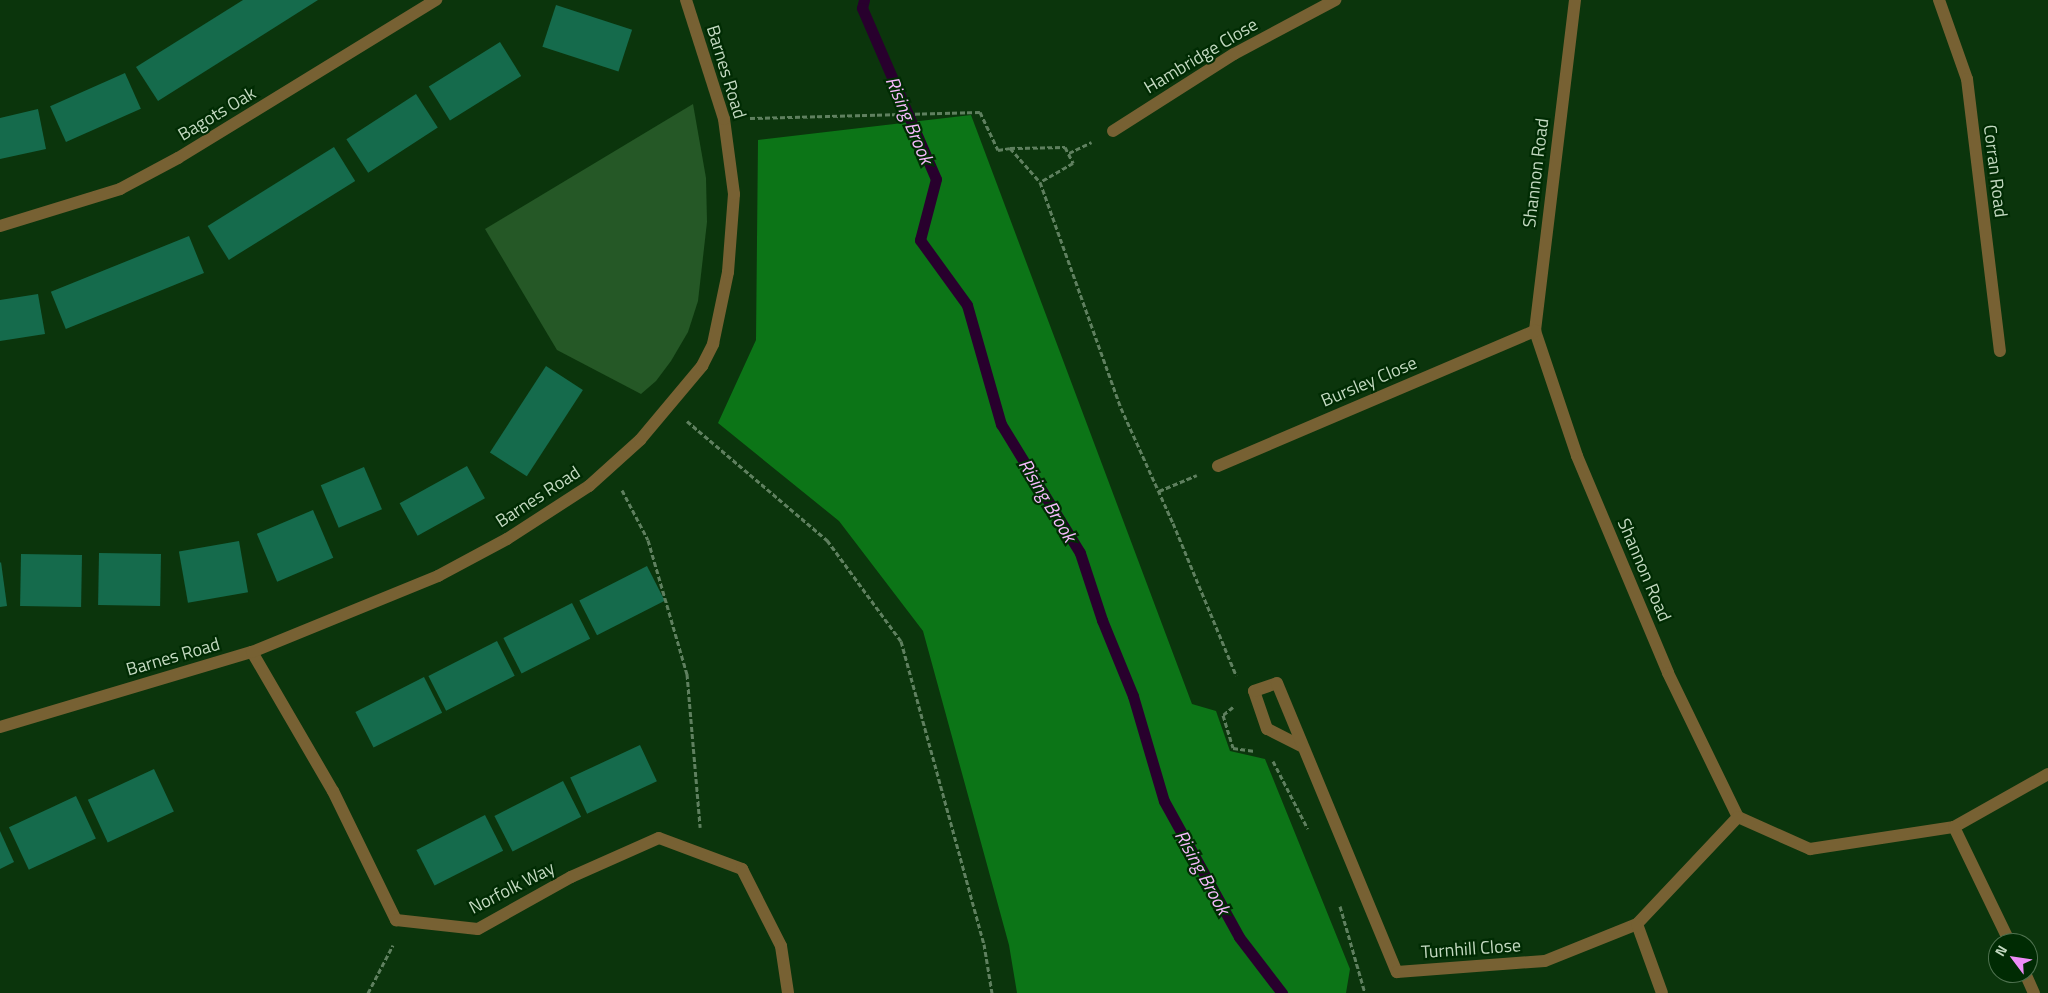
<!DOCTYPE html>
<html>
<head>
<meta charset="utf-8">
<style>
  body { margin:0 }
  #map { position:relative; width:2048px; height:993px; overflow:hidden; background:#0b350c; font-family:"Titillium Web",sans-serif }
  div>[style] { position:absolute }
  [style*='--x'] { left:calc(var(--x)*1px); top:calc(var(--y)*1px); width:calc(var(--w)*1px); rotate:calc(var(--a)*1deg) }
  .green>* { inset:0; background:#255826 }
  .forest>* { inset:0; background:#0c7517 }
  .stream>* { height:11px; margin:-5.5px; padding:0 5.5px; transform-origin:5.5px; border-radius:5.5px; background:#28002d }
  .building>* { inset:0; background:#156b4c; transform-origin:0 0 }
  .path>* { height:3px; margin-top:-1.5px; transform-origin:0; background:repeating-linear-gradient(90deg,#5f805f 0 5px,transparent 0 7.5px) }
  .minor>* { height:12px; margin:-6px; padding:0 6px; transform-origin:6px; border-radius:6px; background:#776133 }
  span { translate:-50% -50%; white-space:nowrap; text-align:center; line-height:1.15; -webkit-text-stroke:4.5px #002b03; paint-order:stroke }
  .street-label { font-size:18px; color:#c3d9c1 }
  .water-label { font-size:19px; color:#f6bafc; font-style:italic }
  .north { position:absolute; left:1988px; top:933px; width:50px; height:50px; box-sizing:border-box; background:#002b03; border:1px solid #4e714f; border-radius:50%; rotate:301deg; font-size:14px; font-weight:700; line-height:20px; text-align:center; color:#c3d9c1 }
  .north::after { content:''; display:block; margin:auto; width:18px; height:22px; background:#ee8cf8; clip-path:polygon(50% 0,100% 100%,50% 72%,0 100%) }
</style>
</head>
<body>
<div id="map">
  <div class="green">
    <div style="clip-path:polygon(693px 104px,706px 178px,707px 222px,698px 301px,688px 332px,671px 361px,656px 381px,641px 394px,557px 350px,485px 229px)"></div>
  </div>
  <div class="forest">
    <div style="clip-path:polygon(971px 115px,1192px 704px,1216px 711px,1230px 751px,1265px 759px,1350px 969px,1346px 993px,1017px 993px,1009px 945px,923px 631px,839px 521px,718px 423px,756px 340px,758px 140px)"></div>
  </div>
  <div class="stream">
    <div style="--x:864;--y:0;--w:8;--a:104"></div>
    <div style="--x:862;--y:8;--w:186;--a:66.6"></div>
    <div style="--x:936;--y:179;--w:63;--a:104.7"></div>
    <div style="--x:920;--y:240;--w:80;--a:54.1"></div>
    <div style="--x:967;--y:305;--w:124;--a:74.1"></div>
    <div style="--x:1001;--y:424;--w:151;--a:58.5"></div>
    <div style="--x:1080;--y:553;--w:71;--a:71.8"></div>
    <div style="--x:1102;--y:620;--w:82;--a:67.8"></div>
    <div style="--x:1133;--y:696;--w:109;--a:73.6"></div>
    <div style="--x:1164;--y:801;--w:155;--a:61.1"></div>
    <div style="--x:1239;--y:937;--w:71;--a:52.5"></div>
  </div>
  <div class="building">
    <div style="clip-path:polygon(243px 0,318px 0,158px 101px,136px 67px)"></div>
    <div style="left:556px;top:5px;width:80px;height:44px;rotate:18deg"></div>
    <div style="left:500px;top:42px;width:40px;height:84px;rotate:58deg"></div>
    <div style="left:125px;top:73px;width:39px;height:82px;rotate:66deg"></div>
    <div style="left:416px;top:94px;width:40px;height:83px;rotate:57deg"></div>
    <div style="clip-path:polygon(38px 109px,46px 149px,0 159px,0 118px)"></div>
    <div style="left:334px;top:147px;width:40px;height:149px;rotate:58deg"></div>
    <div style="left:189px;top:236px;width:40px;height:149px;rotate:68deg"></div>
    <div style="clip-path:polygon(38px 294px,45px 334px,0 341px,0 300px)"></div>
    <div style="left:546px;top:366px;width:44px;height:103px;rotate:33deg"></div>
    <div style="left:467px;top:466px;width:37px;height:77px;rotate:61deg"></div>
    <div style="left:364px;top:467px;width:46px;height:47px;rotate:67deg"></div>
    <div style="left:313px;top:510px;width:52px;height:61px;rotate:67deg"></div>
    <div style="left:239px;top:541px;width:52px;height:61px;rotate:80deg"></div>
    <div style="left:99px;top:553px;width:62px;height:52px;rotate:1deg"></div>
    <div style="left:21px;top:554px;width:61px;height:52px;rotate:1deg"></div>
    <div style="clip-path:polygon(1px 562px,7px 606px,0 607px,0 563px)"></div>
    <div style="left:647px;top:566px;width:39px;height:76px;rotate:63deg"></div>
    <div style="left:572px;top:603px;width:40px;height:77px;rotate:63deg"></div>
    <div style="left:497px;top:641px;width:39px;height:77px;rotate:63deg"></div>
    <div style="left:424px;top:677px;width:40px;height:77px;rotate:63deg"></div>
    <div style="left:640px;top:745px;width:40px;height:77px;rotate:65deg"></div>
    <div style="left:154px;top:769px;width:47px;height:73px;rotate:65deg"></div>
    <div style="left:563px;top:781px;width:40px;height:77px;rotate:63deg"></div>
    <div style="left:76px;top:796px;width:47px;height:74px;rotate:65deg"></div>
    <div style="left:485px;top:815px;width:40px;height:77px;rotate:63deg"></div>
    <div style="clip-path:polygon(0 831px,14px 862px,0 869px)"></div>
  </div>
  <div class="path">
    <div style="--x:750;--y:118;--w:230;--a:-1.5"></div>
    <div style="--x:980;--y:112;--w:42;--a:64.7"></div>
    <div style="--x:998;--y:150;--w:12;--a:-9"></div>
    <div style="--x:1010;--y:148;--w:45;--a:48.6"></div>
    <div style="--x:1040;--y:182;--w:240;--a:70.3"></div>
    <div style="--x:1121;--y:408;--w:126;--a:65.7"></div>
    <div style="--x:1173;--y:523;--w:165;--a:67.5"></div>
    <div style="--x:1010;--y:148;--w:55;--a:-1"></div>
    <div style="--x:1065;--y:147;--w:18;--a:63"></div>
    <div style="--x:1073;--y:163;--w:38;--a:150"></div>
    <div style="--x:1069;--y:153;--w:25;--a:-26"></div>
    <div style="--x:687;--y:421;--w:184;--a:40.4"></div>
    <div style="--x:827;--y:540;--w:125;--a:53.8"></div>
    <div style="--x:901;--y:641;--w:314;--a:74.7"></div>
    <div style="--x:984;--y:944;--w:50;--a:80.7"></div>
    <div style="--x:622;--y:490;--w:56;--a:62.5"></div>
    <div style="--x:648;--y:540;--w:140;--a:73.8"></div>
    <div style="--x:687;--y:674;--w:154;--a:85.1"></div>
    <div style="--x:1159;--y:491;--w:41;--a:-22.8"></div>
    <div style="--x:1233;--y:707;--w:13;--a:141"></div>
    <div style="--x:1223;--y:715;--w:34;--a:73"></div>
    <div style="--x:1233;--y:748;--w:22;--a:8"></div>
    <div style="--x:1273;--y:761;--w:76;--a:62.8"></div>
    <div style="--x:1340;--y:906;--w:91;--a:74"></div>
    <div style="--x:368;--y:993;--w:54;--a:-62.5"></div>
  </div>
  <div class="minor">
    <div style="--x:1575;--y:0;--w:333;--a:96.9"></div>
    <div style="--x:1535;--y:331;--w:132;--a:71.4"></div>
    <div style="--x:1577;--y:456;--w:235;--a:67.2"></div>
    <div style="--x:1668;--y:673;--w:160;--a:64.1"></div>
    <div style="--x:1738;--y:817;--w:79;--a:24"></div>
    <div style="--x:1810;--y:849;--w:146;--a:-8.7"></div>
    <div style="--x:1954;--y:827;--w:108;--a:-29.4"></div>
    <div style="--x:1939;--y:0;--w:84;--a:70.5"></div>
    <div style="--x:1967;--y:79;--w:274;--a:83.1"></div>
    <div style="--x:1113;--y:131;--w:143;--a:-32.5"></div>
    <div style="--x:1234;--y:54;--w:115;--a:-28.1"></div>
    <div style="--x:0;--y:226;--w:126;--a:-17.1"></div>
    <div style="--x:120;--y:189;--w:66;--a:-28.1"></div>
    <div style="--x:178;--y:158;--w:303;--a:-31.5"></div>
    <div style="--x:1218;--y:466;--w:345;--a:-23.1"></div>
    <div style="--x:252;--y:652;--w:161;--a:59.8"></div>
    <div style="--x:333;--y:791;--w:144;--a:64"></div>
    <div style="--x:396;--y:920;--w:82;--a:6.3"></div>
    <div style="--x:478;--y:929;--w:107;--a:-29.2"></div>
    <div style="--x:571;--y:877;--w:96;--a:-23.9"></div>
    <div style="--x:659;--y:838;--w:89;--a:20.5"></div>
    <div style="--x:742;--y:869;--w:86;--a:63.1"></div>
    <div style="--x:781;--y:946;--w:48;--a:81.5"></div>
    <div style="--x:0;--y:727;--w:263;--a:-16.6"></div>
    <div style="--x:252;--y:652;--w:201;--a:-22.2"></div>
    <div style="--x:438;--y:576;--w:78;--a:-28.2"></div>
    <div style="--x:507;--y:539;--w:98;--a:-32.9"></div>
    <div style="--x:589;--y:486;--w:69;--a:-42"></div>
    <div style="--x:640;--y:440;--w:97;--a:-50"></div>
    <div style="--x:702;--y:366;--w:25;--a:-63"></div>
    <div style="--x:713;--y:344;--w:74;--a:-78.2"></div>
    <div style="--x:728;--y:272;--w:78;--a:-85.6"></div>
    <div style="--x:734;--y:194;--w:76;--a:-97.6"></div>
    <div style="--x:724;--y:119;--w:125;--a:-107.7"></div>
    <div style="--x:1301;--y:746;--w:38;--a:-153"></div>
    <div style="--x:1267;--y:729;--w:40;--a:-108.9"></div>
    <div style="--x:1254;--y:691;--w:24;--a:-19"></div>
    <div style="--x:1277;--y:683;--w:313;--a:67.5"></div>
    <div style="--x:1397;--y:972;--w:148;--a:-4.3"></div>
    <div style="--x:1545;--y:961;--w:99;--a:-21.9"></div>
    <div style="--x:1637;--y:924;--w:147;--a:-46.7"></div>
    <div style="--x:1954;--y:827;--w:129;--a:64.2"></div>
    <div style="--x:1637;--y:924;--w:73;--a:70.1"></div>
    <div style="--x:2025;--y:973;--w:22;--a:66"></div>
  </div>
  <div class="street-label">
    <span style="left:1201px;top:56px;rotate:-31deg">Hambridge Close</span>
    <span style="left:726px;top:72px;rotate:73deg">Barnes Road</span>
    <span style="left:217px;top:114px;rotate:-31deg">Bagots Oak</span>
    <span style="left:1995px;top:171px;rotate:83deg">Corran Road</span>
    <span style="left:1536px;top:173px;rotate:-83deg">Shannon Road</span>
    <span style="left:1369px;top:382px;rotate:-23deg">Bursley Close</span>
    <span style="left:538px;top:497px;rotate:-33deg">Barnes Road</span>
    <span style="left:1644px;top:570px;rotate:67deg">Shannon Road</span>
    <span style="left:173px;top:657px;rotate:-16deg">Barnes Road</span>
    <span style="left:512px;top:888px;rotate:-27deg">Norfolk Way</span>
    <span style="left:1471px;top:949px;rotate:-4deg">Turnhill Close</span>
  </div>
  <div class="water-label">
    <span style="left:910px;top:120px;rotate:67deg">Rising Brook</span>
    <span style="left:1048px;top:500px;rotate:59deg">Rising Brook</span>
    <span style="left:1203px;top:872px;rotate:61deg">Rising Brook</span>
  </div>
  <div class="north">N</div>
</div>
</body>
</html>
